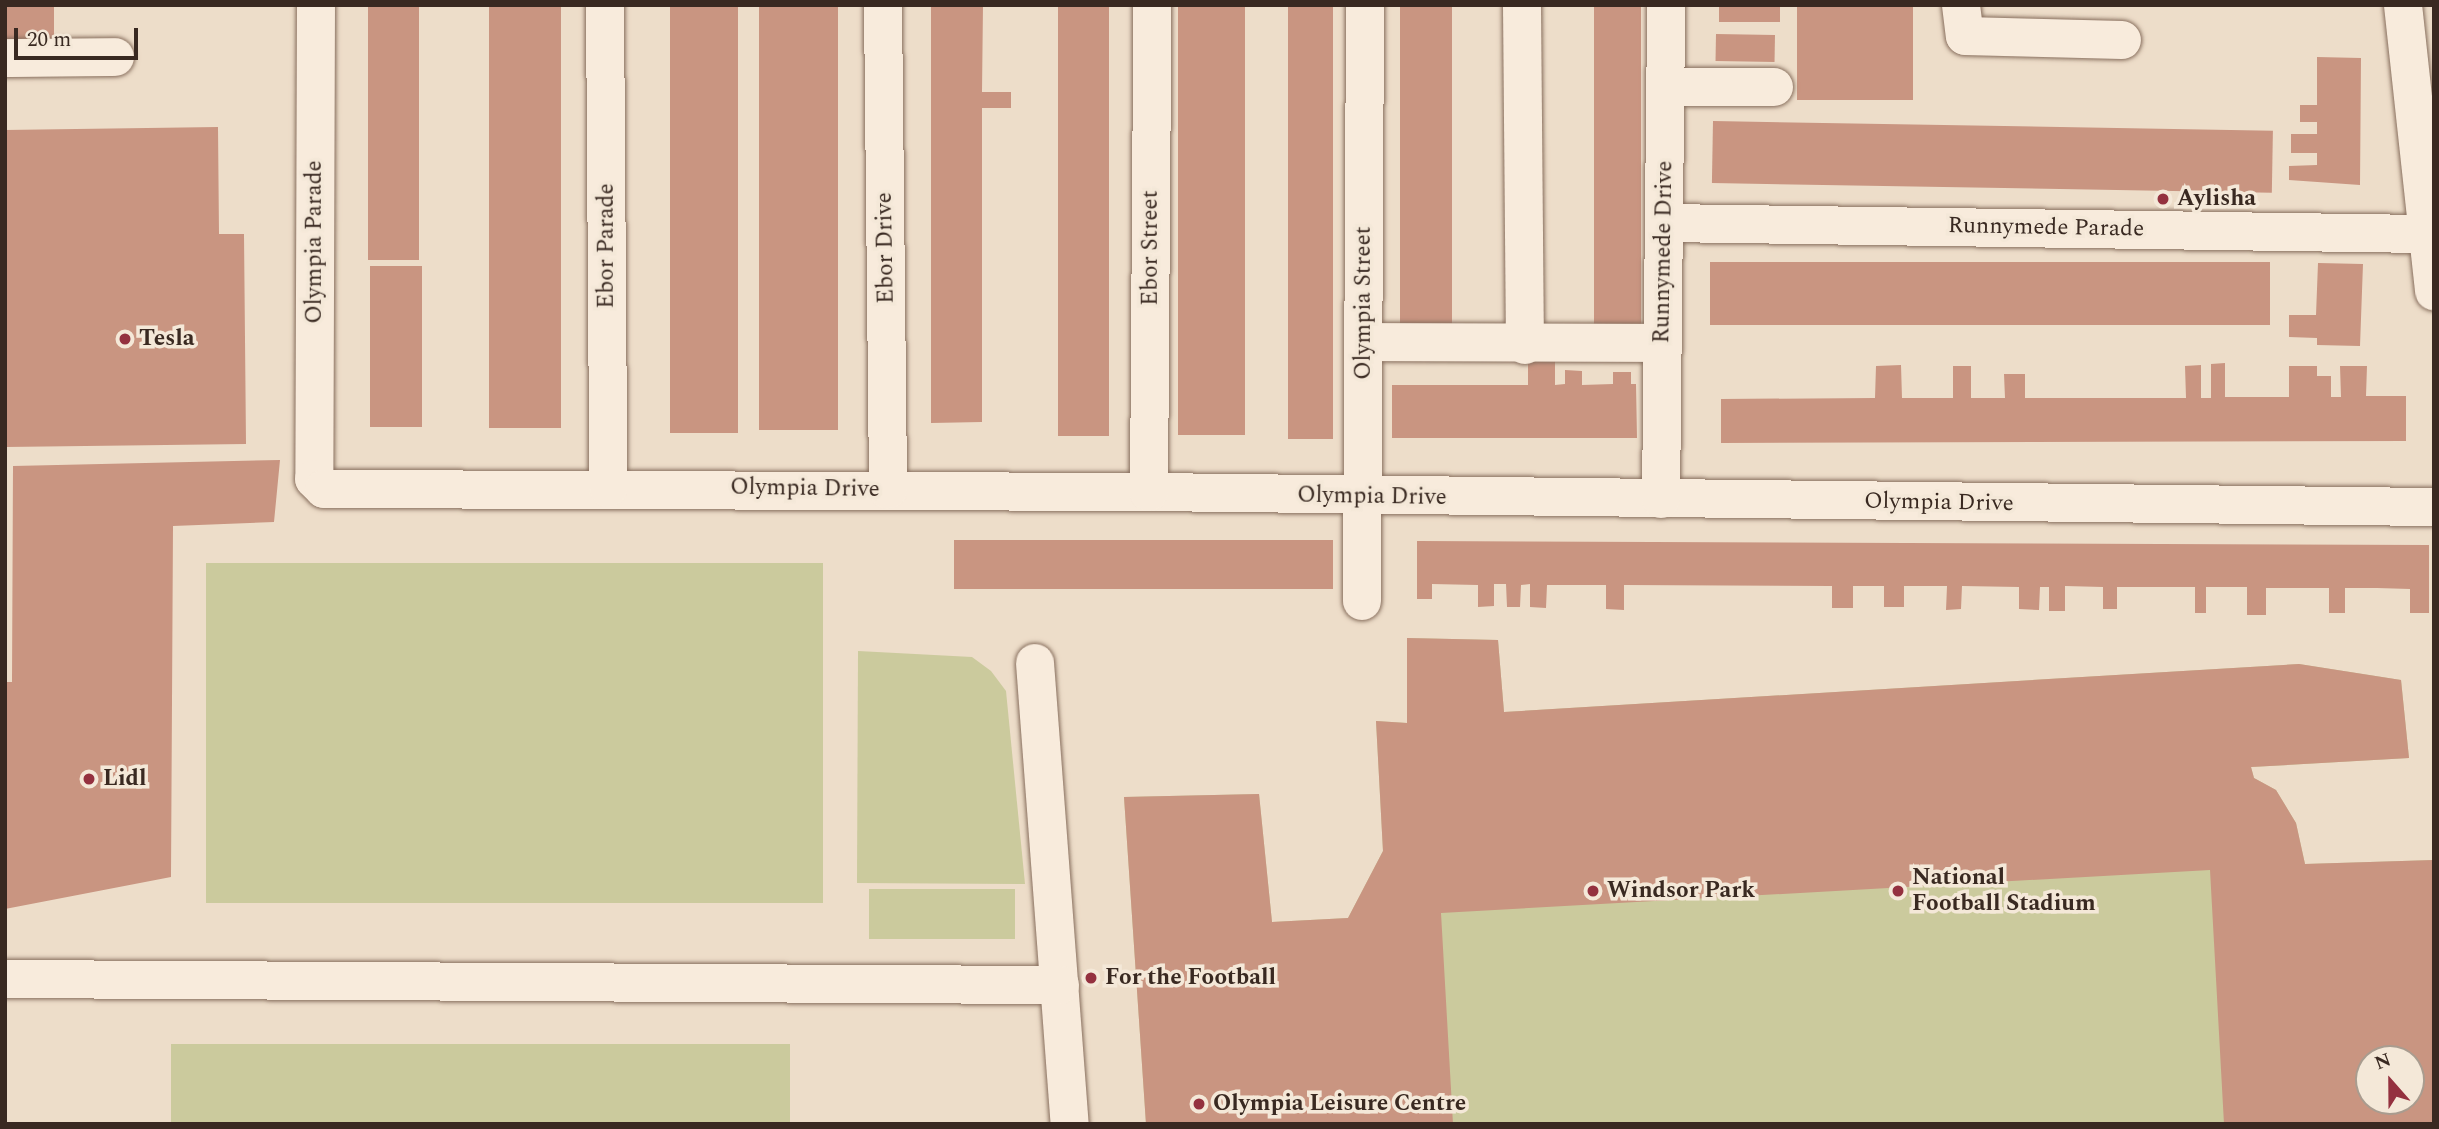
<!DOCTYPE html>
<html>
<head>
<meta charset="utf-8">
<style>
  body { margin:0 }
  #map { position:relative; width:2439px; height:1129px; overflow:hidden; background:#edddc9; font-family:Spectral,serif }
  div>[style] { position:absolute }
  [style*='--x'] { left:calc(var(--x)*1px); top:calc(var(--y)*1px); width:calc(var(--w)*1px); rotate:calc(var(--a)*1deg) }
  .green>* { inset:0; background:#cbca9d; transform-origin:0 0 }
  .building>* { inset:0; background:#c99581; transform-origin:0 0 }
  .roads { filter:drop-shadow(0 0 2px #886f5e) drop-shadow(0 0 2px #886f5e) }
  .minor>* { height:38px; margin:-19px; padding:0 19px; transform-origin:19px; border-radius:19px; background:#f8ebdc }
  .dots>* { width:19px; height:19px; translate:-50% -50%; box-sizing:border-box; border:4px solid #f4e8d8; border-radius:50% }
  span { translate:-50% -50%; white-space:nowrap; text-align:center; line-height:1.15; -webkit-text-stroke:7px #f4e8d8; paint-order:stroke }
  .poi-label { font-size:23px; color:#392921; font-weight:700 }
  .left { translate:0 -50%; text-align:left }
  .street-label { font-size:23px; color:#392921 }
  .frame { position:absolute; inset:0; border:7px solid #392921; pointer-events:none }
  .north { position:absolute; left:2355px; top:1045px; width:70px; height:70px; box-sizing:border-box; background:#f4e8d8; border:2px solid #a99c8f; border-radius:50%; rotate:339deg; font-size:19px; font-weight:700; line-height:28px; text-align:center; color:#392921 }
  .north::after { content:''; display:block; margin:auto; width:24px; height:32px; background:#94313f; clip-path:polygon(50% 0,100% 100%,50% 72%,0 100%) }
  .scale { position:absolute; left:14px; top:28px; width:124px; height:32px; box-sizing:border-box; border:4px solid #392921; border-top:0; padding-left:9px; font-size:21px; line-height:24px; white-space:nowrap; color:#392921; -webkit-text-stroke:5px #f4e8d8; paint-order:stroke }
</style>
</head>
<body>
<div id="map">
  <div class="green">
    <div style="left:206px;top:563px;width:617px;height:340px"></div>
    <div style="clip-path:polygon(evenodd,1407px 638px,1498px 640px,1504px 712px,2299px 664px,2401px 680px,2409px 758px,2251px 767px,2254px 778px,2276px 790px,2296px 823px,2305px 864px,2434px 860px,2434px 1124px,1146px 1124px,1124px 797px,1259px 794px,1272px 922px,1348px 918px,1383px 851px,1376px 721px,1407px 723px,1407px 638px,2369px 1059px,2411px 1059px,2411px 1101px,2369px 1101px,2369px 1059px)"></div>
    <div style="clip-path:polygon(858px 651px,972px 657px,991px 671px,1006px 691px,1025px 884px,857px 883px)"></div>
    <div style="left:869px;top:889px;width:146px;height:50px"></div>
    <div style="left:171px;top:1044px;width:619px;height:80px"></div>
  </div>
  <div class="building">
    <div style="left:5px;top:5px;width:49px;height:40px"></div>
    <div style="left:368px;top:5px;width:51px;height:255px"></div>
    <div style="left:489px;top:5px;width:72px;height:423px"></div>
    <div style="left:670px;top:5px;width:68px;height:428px"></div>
    <div style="left:759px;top:5px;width:79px;height:425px"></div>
    <div style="clip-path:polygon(931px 5px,983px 5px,982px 92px,1011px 92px,1011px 108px,982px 108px,982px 422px,931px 423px)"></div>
    <div style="left:1058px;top:5px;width:51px;height:431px"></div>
    <div style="left:1178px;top:5px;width:67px;height:430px"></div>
    <div style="left:1288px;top:5px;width:45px;height:434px"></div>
    <div style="left:1400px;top:5px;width:52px;height:321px"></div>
    <div style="left:1594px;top:5px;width:47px;height:323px"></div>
    <div style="left:1719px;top:5px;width:61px;height:17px"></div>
    <div style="left:1797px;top:5px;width:116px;height:95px"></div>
    <div style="left:1716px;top:34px;width:59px;height:27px;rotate:1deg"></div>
    <div style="clip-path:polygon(2317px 57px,2361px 58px,2360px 185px,2289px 180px,2289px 166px,2317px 165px,2317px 153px,2291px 153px,2291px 134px,2317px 134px,2317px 122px,2300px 122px,2300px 105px,2317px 105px)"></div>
    <div style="left:1713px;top:121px;width:560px;height:62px;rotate:1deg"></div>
    <div style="clip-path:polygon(218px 127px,219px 234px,244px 234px,246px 444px,5px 447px,5px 130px)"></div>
    <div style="left:1710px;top:262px;width:560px;height:63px"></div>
    <div style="clip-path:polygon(2318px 263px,2363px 264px,2360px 346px,2317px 345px,2317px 338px,2289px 337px,2289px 315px,2316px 315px)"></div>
    <div style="left:370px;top:266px;width:52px;height:161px"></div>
    <div style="clip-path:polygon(1528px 358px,1555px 358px,1555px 385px,1565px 384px,1565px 370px,1582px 371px,1582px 385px,1613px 384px,1613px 372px,1631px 372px,1631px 384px,1636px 384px,1637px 438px,1392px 438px,1392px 385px,1528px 385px)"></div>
    <div style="clip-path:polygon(2225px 363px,2225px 397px,2289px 397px,2289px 366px,2317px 366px,2317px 376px,2331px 376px,2331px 397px,2341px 397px,2340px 366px,2367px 366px,2366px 396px,2406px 396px,2406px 441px,1721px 443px,1721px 399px,1875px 398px,1876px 366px,1901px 365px,1902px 398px,1953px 398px,1953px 366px,1971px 366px,1971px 398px,2005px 398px,2004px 374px,2025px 374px,2025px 398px,2186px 398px,2185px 366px,2201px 365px,2201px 398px,2211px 398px,2211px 364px)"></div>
    <div style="clip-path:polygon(280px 460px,274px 522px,173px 526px,171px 877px,5px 909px,5px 682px,12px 682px,13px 466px)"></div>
    <div style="left:954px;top:540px;width:379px;height:49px"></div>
    <div style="clip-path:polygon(1417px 541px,2429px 545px,2429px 613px,2410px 613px,2410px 589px,2377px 588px,2345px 588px,2345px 613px,2329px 613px,2329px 588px,2266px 588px,2266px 615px,2247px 615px,2247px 587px,2206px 587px,2206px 613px,2195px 613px,2195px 587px,2117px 587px,2117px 609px,2103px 609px,2103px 587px,2065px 586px,2065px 611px,2049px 611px,2049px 587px,2040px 587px,2039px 610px,2019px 609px,2019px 587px,1962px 586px,1961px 609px,1946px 610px,1947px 586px,1904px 586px,1904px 607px,1884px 607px,1884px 586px,1853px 586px,1853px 608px,1832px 608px,1832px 586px,1624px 585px,1624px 610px,1606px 609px,1606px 585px,1547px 585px,1546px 608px,1530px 607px,1530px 584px,1521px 585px,1520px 607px,1507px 607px,1506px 584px,1494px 584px,1494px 606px,1478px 607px,1478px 585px,1432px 584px,1432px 599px,1417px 599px)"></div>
    <div style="clip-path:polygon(evenodd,1407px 638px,1498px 640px,1504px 712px,2299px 664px,2401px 680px,2409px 758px,2251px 767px,2254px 778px,2276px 790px,2296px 823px,2305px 864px,2434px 860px,2434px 1124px,2224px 1124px,2210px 870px,1441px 913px,1453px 1124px,1146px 1124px,1124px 797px,1259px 794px,1272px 922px,1348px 918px,1383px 851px,1376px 721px,1407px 723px,1407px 638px,2369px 1059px,2411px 1059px,2411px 1101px,2369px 1101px,2369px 1059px)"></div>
  </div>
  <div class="roads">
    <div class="minor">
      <div style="--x:316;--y:5;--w:474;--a:90.2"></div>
      <div style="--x:314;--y:479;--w:14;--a:45"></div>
      <div style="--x:324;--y:489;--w:825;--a:0.21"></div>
      <div style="--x:1149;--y:492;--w:1285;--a:0.67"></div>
      <div style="--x:605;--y:5;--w:483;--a:89.6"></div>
      <div style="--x:883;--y:5;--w:485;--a:89.4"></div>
      <div style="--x:1522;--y:5;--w:340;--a:89.5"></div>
      <div style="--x:1961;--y:5;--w:31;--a:83"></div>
      <div style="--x:1965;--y:36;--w:157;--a:1.5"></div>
      <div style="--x:2403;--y:5;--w:288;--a:83.8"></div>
      <div style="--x:5;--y:58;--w:110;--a:-0.5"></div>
      <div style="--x:1666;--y:87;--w:108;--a:0"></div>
      <div style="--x:1665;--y:223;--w:762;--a:0.83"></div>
      <div style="--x:1364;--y:342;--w:299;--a:0.2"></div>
      <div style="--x:1149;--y:492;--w:487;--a:-89.6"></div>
      <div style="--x:1661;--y:499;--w:494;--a:-89.4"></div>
      <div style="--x:1362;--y:601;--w:596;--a:-89.71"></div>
      <div style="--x:1035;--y:663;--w:462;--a:85.7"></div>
      <div style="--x:5;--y:979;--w:1055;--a:0.33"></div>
    </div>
  </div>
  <div class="dots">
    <div style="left:2163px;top:199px;background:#94313f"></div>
    <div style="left:125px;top:339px;background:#94313f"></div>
    <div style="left:89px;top:779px;background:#94313f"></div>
    <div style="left:1593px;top:891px;background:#94313f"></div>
    <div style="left:1898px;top:891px;background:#94313f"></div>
    <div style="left:1091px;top:978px;background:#94313f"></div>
    <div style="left:1199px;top:1104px;background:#94313f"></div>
  </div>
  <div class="poi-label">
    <span class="left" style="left:2177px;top:199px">Aylisha</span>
    <span class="left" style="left:139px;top:339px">Tesla</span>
    <span class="left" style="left:103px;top:779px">Lidl</span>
    <span class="left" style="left:1912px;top:891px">National<br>Football Stadium</span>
    <span class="left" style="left:1607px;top:891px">Windsor Park</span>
    <span class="left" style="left:1105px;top:978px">For the Football</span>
    <span class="left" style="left:1213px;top:1104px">Olympia Leisure Centre</span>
  </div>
  <div class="street-label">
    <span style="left:2046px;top:228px;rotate:1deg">Runnymede Parade</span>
    <span style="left:315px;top:242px;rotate:-90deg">Olympia Parade</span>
    <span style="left:607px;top:246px;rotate:-90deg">Ebor Parade</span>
    <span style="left:886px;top:248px;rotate:-91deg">Ebor Drive</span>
    <span style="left:1151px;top:248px;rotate:-90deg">Ebor Street</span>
    <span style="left:1664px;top:252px;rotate:-89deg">Runnymede Drive</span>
    <span style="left:1364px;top:303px;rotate:-90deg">Olympia Street</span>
    <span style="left:805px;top:489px;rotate:1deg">Olympia Drive</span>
    <span style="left:1372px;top:497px;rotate:1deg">Olympia Drive</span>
    <span style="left:1939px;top:503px;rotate:1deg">Olympia Drive</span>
  </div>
  <div class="frame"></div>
  <div class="north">N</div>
  <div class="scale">20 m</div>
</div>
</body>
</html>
